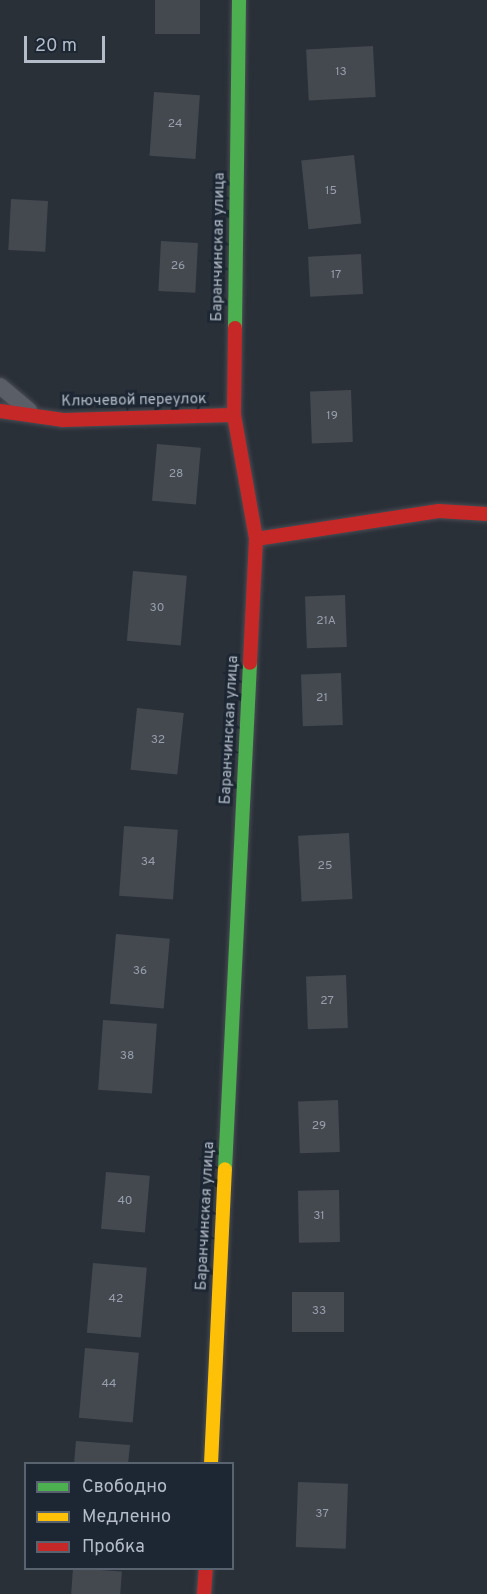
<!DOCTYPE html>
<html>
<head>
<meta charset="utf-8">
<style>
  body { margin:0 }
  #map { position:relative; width:487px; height:1594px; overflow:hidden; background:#2a3038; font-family:Overpass,sans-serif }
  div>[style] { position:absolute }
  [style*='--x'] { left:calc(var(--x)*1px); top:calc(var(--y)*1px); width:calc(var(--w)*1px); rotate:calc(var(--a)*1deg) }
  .building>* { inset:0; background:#444950; transform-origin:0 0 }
  .roads { filter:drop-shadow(0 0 2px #484c53) drop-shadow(0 0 2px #484c53) }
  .lane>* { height:16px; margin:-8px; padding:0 8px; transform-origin:8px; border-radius:8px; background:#5a5e66 }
  .fast>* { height:14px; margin:-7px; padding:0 7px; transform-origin:7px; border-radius:7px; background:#4caf50 }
  .slow>* { height:14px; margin:-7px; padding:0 7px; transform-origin:7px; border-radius:7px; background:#ffc107 }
  .jam>* { height:14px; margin:-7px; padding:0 7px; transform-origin:7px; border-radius:7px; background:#c62828 }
  span { translate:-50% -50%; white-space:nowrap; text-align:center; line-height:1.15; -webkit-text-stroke:6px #1d2633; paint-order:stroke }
  .number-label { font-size:12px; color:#989fab }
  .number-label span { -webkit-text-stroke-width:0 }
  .street-label { font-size:15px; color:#b4bcc9 }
  .legend { position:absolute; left:24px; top:1462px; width:210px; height:108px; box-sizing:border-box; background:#1d2633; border:2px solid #59626f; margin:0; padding:8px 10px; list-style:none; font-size:18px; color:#b4bcc9 }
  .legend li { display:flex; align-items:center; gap:12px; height:30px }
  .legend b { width:30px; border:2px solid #59626f }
  .scale { position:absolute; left:24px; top:36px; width:81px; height:27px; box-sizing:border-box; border:3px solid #b4bcc9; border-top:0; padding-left:8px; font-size:18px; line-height:21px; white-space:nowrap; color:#b4bcc9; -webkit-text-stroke:4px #1d2633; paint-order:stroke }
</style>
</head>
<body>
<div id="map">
  <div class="building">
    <div style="left:155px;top:0;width:45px;height:34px"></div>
    <div style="left:373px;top:46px;width:51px;height:67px;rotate:87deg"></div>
    <div style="left:154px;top:92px;width:46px;height:64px;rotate:4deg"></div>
    <div style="left:354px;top:155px;width:69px;height:53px;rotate:84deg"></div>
    <div style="left:11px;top:199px;width:37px;height:51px;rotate:3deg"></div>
    <div style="left:161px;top:241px;width:37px;height:50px;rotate:3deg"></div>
    <div style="left:361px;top:254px;width:40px;height:53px;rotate:87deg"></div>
    <div style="left:351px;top:390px;width:52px;height:41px;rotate:88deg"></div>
    <div style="left:157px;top:444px;width:44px;height:57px;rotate:5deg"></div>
    <div style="left:133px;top:571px;width:54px;height:70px;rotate:5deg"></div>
    <div style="left:345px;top:595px;width:52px;height:40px;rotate:88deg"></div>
    <div style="left:341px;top:673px;width:52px;height:40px;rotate:88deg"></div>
    <div style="left:137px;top:708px;width:47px;height:62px;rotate:6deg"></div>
    <div style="left:124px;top:826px;width:54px;height:70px;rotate:4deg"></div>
    <div style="left:349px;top:833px;width:66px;height:51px;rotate:87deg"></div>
    <div style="left:116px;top:934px;width:54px;height:70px;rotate:5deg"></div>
    <div style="left:346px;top:975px;width:53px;height:40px;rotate:88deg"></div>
    <div style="left:103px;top:1020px;width:54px;height:70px;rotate:4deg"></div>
    <div style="left:338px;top:1100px;width:52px;height:40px;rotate:88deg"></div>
    <div style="left:106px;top:1172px;width:44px;height:57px;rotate:5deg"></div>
    <div style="left:339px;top:1190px;width:52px;height:41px;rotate:89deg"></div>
    <div style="left:93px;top:1263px;width:54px;height:70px;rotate:5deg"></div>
    <div style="left:292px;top:1292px;width:52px;height:40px"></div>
    <div style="left:85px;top:1348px;width:54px;height:70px;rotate:5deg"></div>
    <div style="clip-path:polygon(76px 1441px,130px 1445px,128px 1464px,74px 1464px)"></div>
    <div style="left:298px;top:1482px;width:50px;height:65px;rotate:2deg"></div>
    <div style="left:73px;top:1568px;width:49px;height:26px;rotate:4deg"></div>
  </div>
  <div class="roads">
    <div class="lane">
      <div style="--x:0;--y:386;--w:38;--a:40"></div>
    </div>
    <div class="fast">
      <div style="--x:235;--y:328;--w:328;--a:-89.3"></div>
      <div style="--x:225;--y:1169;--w:507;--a:-87.17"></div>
    </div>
    <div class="slow">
      <div style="--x:211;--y:1464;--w:295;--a:-87.3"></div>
    </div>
    <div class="jam">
      <div style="--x:235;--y:328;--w:87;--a:90.7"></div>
      <div style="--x:234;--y:415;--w:126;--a:79.9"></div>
      <div style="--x:256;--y:539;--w:124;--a:92.8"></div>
      <div style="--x:0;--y:411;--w:64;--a:8.1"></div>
      <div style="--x:63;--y:420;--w:171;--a:-1.7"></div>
      <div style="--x:256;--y:539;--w:185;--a:-8.7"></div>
      <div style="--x:439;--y:511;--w:48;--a:3.6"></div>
      <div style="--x:204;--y:1594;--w:26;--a:-86"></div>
    </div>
  </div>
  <div class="number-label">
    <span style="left:341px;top:73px">13</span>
    <span style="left:175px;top:125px">24</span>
    <span style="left:331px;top:192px">15</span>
    <span style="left:178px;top:267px">26</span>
    <span style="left:336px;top:276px">17</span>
    <span style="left:332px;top:417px">19</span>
    <span style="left:176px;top:475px">28</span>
    <span style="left:157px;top:609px">30</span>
    <span style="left:326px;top:622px">21А</span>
    <span style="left:322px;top:699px">21</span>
    <span style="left:158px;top:741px">32</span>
    <span style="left:148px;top:863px">34</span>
    <span style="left:325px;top:867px">25</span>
    <span style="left:140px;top:972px">36</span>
    <span style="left:327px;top:1002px">27</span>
    <span style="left:127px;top:1057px">38</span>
    <span style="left:319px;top:1127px">29</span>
    <span style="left:125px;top:1202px">40</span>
    <span style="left:319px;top:1217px">31</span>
    <span style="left:116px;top:1300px">42</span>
    <span style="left:319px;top:1312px">33</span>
    <span style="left:109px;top:1385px">44</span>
    <span style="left:322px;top:1515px">37</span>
  </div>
  <div class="street-label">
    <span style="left:219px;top:247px;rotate:-89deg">Баранчинская улица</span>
    <span style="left:134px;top:401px;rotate:-1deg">Ключевой переулок</span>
    <span style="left:230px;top:730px;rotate:-87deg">Баранчинская улица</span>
    <span style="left:206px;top:1216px;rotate:-87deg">Баранчинская улица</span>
  </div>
  <ul class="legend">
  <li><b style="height:8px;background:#4caf50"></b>Свободно</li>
  <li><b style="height:8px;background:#ffc107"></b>Медленно</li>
  <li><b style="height:8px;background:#c62828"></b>Пробка</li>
  </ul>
  <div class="scale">20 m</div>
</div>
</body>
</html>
